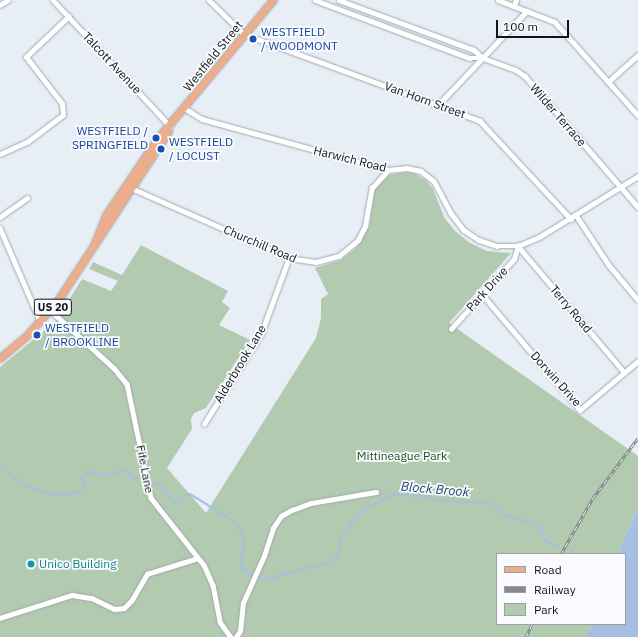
<!DOCTYPE html>
<html>
<head>
<meta charset="utf-8">
<style>
  body { margin:0 }
  #map { position:relative; width:638px; height:637px; overflow:hidden; background:#e8eef6; font-family:"IBM Plex Sans",sans-serif }
  div>[style] { position:absolute }
  [style*='--x'] { left:calc(var(--x)*1px); top:calc(var(--y)*1px); width:calc(var(--w)*1px); rotate:calc(var(--a)*1deg) }
  .green>* { inset:0; background:#b2cbb0 }
  .water>* { inset:0; background:#a6bfe1 }
  .stream>* { height:1.5px; margin:-0.75px; padding:0 0.75px; transform-origin:0.75px; border-radius:0.75px; background:#a6bfe1 }
  .roads { filter:drop-shadow(0 0 1px #a2a8af) drop-shadow(0 0 1px #a2a8af) }
  .minor>* { height:4.5px; margin:-2.25px; padding:0 2.25px; transform-origin:2.25px; border-radius:2.25px; background:#fff }
  .primary>* { height:7px; margin:-3.5px; padding:0 3.5px; transform-origin:3.5px; border-radius:3.5px; background:#ecad8d }
  .rail>* { height:3px; margin-top:-1.5px; transform-origin:0; background:repeating-linear-gradient(90deg,#f9fbfe 0 4.5px,#868a90 0 9px); box-sizing:border-box; border-block:1px solid #868a90 }
  .dots>* { width:11px; height:11px; translate:-50% -50%; box-sizing:border-box; border:2px solid #f9fbfe; border-radius:50% }
  span { translate:-50% -50%; white-space:nowrap; text-align:center; line-height:1.15; -webkit-text-stroke:3.5px #f9fbfe; paint-order:stroke }
  .shield-label span { padding:1px 3px; background:#f9fbfe; border:1px solid; border-radius:3px; -webkit-text-stroke-width:0 }
  .shield-label { font-size:11px; color:#121417; font-weight:700 }
  .transit-label { font-size:12px; color:#164399 }
  .left { translate:0 -50%; text-align:left }
  .right { translate:-100% -50%; text-align:right }
  .street-label { font-size:12px; color:#121417 }
  .park-label { font-size:12px; color:#214b1f }
  .culture-label { font-size:12px; color:#0d838f }
  .water-label { font-size:13px; color:#21426f; font-style:italic }
  .legend { position:absolute; left:496px; top:553px; width:130px; height:72px; box-sizing:border-box; background:#f9fbfe; border:1px solid #9d9fa2; margin:0; padding:5px 7px; list-style:none; font-size:12px; color:#121417 }
  .legend li { display:flex; align-items:center; gap:8px; height:20px }
  .legend b { width:20px; border:1px solid #9d9fa2 }
  .scale { position:absolute; left:496px; top:20px; width:73px; height:18px; box-sizing:border-box; border:2px solid #121417; border-top:0; padding-left:5px; font-size:12px; line-height:14px; white-space:nowrap; color:#121417; -webkit-text-stroke:3px #f9fbfe; paint-order:stroke }
</style>
</head>
<body>
<div id="map">
  <div class="green">
    <div style="clip-path:polygon(404px 172px,414px 173px,427px 181px,433px 189px,444px 217px,454px 230px,470px 243px,487px 251px,511px 253px,449px 323px,638px 456px,638px 509px,617px 554px,497px 554px,497px 624px,593px 624px,585px 637px,0 637px,0 367px,55px 322px,82px 279px,111px 291px,118px 281px,89px 269px,93px 262px,122px 275px,141px 245px,228px 291px,222px 302px,230px 308px,219px 325px,250px 340px,206px 408px,194px 413px,191px 419px,192px 429px,167px 468px,206px 513px,316px 338px,321px 318px,321px 299px,328px 294px,315px 268px,341px 260px,357px 247px,369px 227px,375px 188px,389px 175px)"></div>
  </div>
  <div class="water">
    <div style="clip-path:polygon(638px 509px,638px 637px,585px 637px,593px 624px,625px 624px,625px 554px,617px 554px)"></div>
  </div>
  <div class="stream">
    <div style="--x:0;--y:466;--w:35;--a:37"></div>
    <div style="--x:28;--y:487;--w:30;--a:17"></div>
    <div style="--x:57;--y:496;--w:20;--a:-9"></div>
    <div style="--x:77;--y:493;--w:11;--a:-34"></div>
    <div style="--x:86;--y:487;--w:9;--a:-122"></div>
    <div style="--x:81;--y:479;--w:10;--a:-53"></div>
    <div style="--x:87;--y:471;--w:19;--a:16"></div>
    <div style="--x:105;--y:476;--w:20;--a:-18"></div>
    <div style="--x:124;--y:470;--w:15;--a:37"></div>
    <div style="--x:154;--y:482;--w:10;--a:29"></div>
    <div style="--x:163;--y:487;--w:19;--a:55"></div>
    <div style="--x:174;--y:503;--w:18;--a:-29"></div>
    <div style="--x:190;--y:494;--w:52;--a:31.5"></div>
    <div style="--x:234;--y:521;--w:19;--a:58"></div>
    <div style="--x:244;--y:537;--w:31;--a:94"></div>
    <div style="--x:242;--y:568;--w:13;--a:32"></div>
    <div style="--x:571;--y:550;--w:8;--a:30"></div>
    <div style="--x:259;--y:578;--w:4;--a:27"></div>
    <div style="--x:263;--y:580;--w:65;--a:-15.1"></div>
    <div style="--x:326;--y:563;--w:13;--a:-27"></div>
    <div style="--x:338;--y:557;--w:19;--a:-81"></div>
    <div style="--x:341;--y:538;--w:35;--a:-53"></div>
    <div style="--x:362;--y:510;--w:34;--a:-27"></div>
    <div style="--x:392;--y:495;--w:35;--a:2"></div>
    <div style="--x:427;--y:496;--w:14;--a:21"></div>
    <div style="--x:440;--y:501;--w:50;--a:2.3"></div>
    <div style="--x:490;--y:503;--w:20;--a:37"></div>
    <div style="--x:506;--y:515;--w:33;--a:16"></div>
    <div style="--x:538;--y:524;--w:19;--a:65"></div>
    <div style="--x:546;--y:541;--w:13;--a:23"></div>
  </div>
  <div class="roads">
    <div class="minor">
      <div style="--x:53;--y:0;--w:172;--a:47.1"></div>
      <div style="--x:209;--y:0;--w:49;--a:44.2"></div>
      <div style="--x:244;--y:34;--w:252;--a:20.2"></div>
      <div style="--x:480;--y:121;--w:134;--a:47.1"></div>
      <div style="--x:315;--y:0;--w:165;--a:20.6"></div>
      <div style="--x:469;--y:58;--w:14;--a:0"></div>
      <div style="--x:483;--y:58;--w:35;--a:20"></div>
      <div style="--x:516;--y:70;--w:11;--a:34"></div>
      <div style="--x:525;--y:76;--w:173;--a:49.2"></div>
      <div style="--x:339;--y:0;--w:144;--a:20.3"></div>
      <div style="--x:474;--y:50;--w:12;--a:42"></div>
      <div style="--x:498;--y:0;--w:61;--a:21.1"></div>
      <div style="--x:555;--y:22;--w:125;--a:48.3"></div>
      <div style="--x:0;--y:5;--w:9;--a:-32"></div>
      <div style="--x:514;--y:6;--w:6;--a:-72"></div>
      <div style="--x:608;--y:82;--w:40;--a:-42"></div>
      <div style="--x:438;--y:105;--w:129;--a:-46.6"></div>
      <div style="--x:184;--y:108;--w:21;--a:31"></div>
      <div style="--x:202;--y:119;--w:193;--a:15.3"></div>
      <div style="--x:388;--y:170;--w:19;--a:-6"></div>
      <div style="--x:407;--y:168;--w:14;--a:12"></div>
      <div style="--x:421;--y:171;--w:16;--a:38"></div>
      <div style="--x:434;--y:181;--w:36;--a:62"></div>
      <div style="--x:451;--y:213;--w:21;--a:53"></div>
      <div style="--x:464;--y:230;--w:18;--a:34"></div>
      <div style="--x:479;--y:240;--w:19;--a:18"></div>
      <div style="--x:497;--y:246;--w:21;--a:0"></div>
      <div style="--x:518;--y:246;--w:25;--a:-23"></div>
      <div style="--x:541;--y:236;--w:114;--a:-31.7"></div>
      <div style="--x:0;--y:154;--w:30;--a:-24"></div>
      <div style="--x:27;--y:142;--w:45;--a:-36.9"></div>
      <div style="--x:63;--y:115;--w:11;--a:-95"></div>
      <div style="--x:62;--y:104;--w:59;--a:-127.5"></div>
      <div style="--x:26;--y:57;--w:59;--a:-43.6"></div>
      <div style="--x:129;--y:187;--w:176;--a:23.8"></div>
      <div style="--x:290;--y:258;--w:26;--a:9"></div>
      <div style="--x:316;--y:262;--w:24;--a:-15"></div>
      <div style="--x:339;--y:256;--w:25;--a:-40"></div>
      <div style="--x:358;--y:240;--w:16;--a:-63"></div>
      <div style="--x:365;--y:226;--w:39;--a:-80"></div>
      <div style="--x:372;--y:188;--w:24;--a:-48"></div>
      <div style="--x:576;--y:215;--w:60;--a:56.6"></div>
      <div style="--x:609;--y:265;--w:45;--a:50.4"></div>
      <div style="--x:0;--y:217;--w:33;--a:-35"></div>
      <div style="--x:0;--y:228;--w:101;--a:66.7"></div>
      <div style="--x:518;--y:246;--w:165;--a:49.9"></div>
      <div style="--x:482;--y:294;--w:152;--a:49.8"></div>
      <div style="--x:580;--y:410;--w:76;--a:-40.2"></div>
      <div style="--x:50;--y:310;--w:86;--a:42.2"></div>
      <div style="--x:114;--y:368;--w:21;--a:51"></div>
      <div style="--x:127;--y:384;--w:116;--a:78.1"></div>
      <div style="--x:151;--y:498;--w:85;--a:51.7"></div>
      <div style="--x:204;--y:565;--w:22;--a:66"></div>
      <div style="--x:213;--y:585;--w:38;--a:79"></div>
      <div style="--x:220;--y:622;--w:19;--a:54"></div>
      <div style="--x:451;--y:329;--w:94;--a:-48"></div>
      <div style="--x:514;--y:259;--w:14;--a:-73"></div>
      <div style="--x:204;--y:424;--w:107;--a:-57.7"></div>
      <div style="--x:261;--y:334;--w:81;--a:-69.8"></div>
      <div style="--x:0;--y:618;--w:76;--a:-17.7"></div>
      <div style="--x:72;--y:595;--w:20;--a:9"></div>
      <div style="--x:92;--y:598;--w:25;--a:26"></div>
      <div style="--x:115;--y:609;--w:9;--a:-6"></div>
      <div style="--x:124;--y:608;--w:11;--a:-45"></div>
      <div style="--x:132;--y:600;--w:30;--a:-60"></div>
      <div style="--x:147;--y:574;--w:53;--a:-17.4"></div>
      <div style="--x:236;--y:637;--w:7;--a:-56"></div>
      <div style="--x:240;--y:631;--w:28;--a:-84"></div>
      <div style="--x:243;--y:603;--w:51;--a:-65.9"></div>
      <div style="--x:264;--y:556;--w:29;--a:-72"></div>
      <div style="--x:273;--y:528;--w:14;--a:-56"></div>
      <div style="--x:281;--y:516;--w:13;--a:-29"></div>
      <div style="--x:292;--y:510;--w:20;--a:-20"></div>
      <div style="--x:311;--y:503;--w:66;--a:-9.6"></div>
    </div>
    <div class="primary">
      <div style="--x:94;--y:245;--w:32;--a:-68"></div>
      <div style="--x:106;--y:215;--w:92;--a:-56.1"></div>
      <div style="--x:157;--y:139;--w:181;--a:-50.2"></div>
      <div style="--x:0;--y:358;--w:35;--a:-40"></div>
      <div style="--x:27;--y:335;--w:47;--a:-48.5"></div>
      <div style="--x:58;--y:300;--w:201;--a:-56.8"></div>
    </div>
  </div>
  <div class="rail">
    <div style="--x:561;--y:554;--w:64;--a:-60.3"></div>
    <div style="--x:593;--y:498;--w:75;--a:-53.1"></div>
    <div style="--x:526;--y:637;--w:14;--a:-65"></div>
  </div>
  <div class="dots">
    <div style="left:253px;top:39px;background:#1a4fb4"></div>
    <div style="left:156px;top:138px;background:#1a4fb4"></div>
    <div style="left:161px;top:149px;background:#1a4fb4"></div>
    <div style="left:37px;top:335px;background:#1a4fb4"></div>
    <div style="left:31px;top:564px;background:#0f9aa8"></div>
  </div>
  <div class="shield-label">
    <span style="left:53px;top:307px">US 20</span>
  </div>
  <div class="transit-label">
    <span class="left" style="left:261px;top:39px">WESTFIELD<br>/ WOODMONT</span>
    <span class="right" style="left:148px;top:138px">WESTFIELD /<br>SPRINGFIELD</span>
    <span class="left" style="left:169px;top:149px">WESTFIELD<br>/ LOCUST</span>
    <span class="left" style="left:45px;top:335px">WESTFIELD<br>/ BROOKLINE</span>
  </div>
  <div class="street-label">
    <span style="left:213px;top:56px;rotate:-51deg">Westfield Street</span>
    <span style="left:112px;top:63px;rotate:47deg">Talcott Avenue</span>
    <span style="left:425px;top:100px;rotate:20deg">Van Horn Street</span>
    <span style="left:558px;top:115px;rotate:49deg">Wilder Terrace</span>
    <span style="left:350px;top:159px;rotate:14deg">Harwich Road</span>
    <span style="left:260px;top:244px;rotate:23deg">Churchill Road</span>
    <span style="left:487px;top:289px;rotate:-48deg">Park Drive</span>
    <span style="left:571px;top:309px;rotate:50deg">Terry Road</span>
    <span style="left:240px;top:364px;rotate:-59deg">Alderbrook Lane</span>
    <span style="left:556px;top:379px;rotate:48deg">Dorwin Drive</span>
    <span style="left:145px;top:469px;rotate:79deg">Fife Lane</span>
  </div>
  <div class="park-label">
    <span style="left:402px;top:456px">Mittineague Park</span>
  </div>
  <div class="culture-label">
    <span class="left" style="left:39px;top:564px">Unico Building</span>
  </div>
  <div class="water-label">
    <span style="left:435px;top:490px;rotate:5deg">Block Brook</span>
  </div>
  <ul class="legend">
  <li><b style="height:5px;background:#ecad8d"></b>Road</li>
  <li><b style="height:5px;background:#868a90"></b>Railway</li>
  <li><b style="height:11px;background:#b2cbb0"></b>Park</li>
  </ul>
  <div class="scale">100 m</div>
</div>
</body>
</html>
